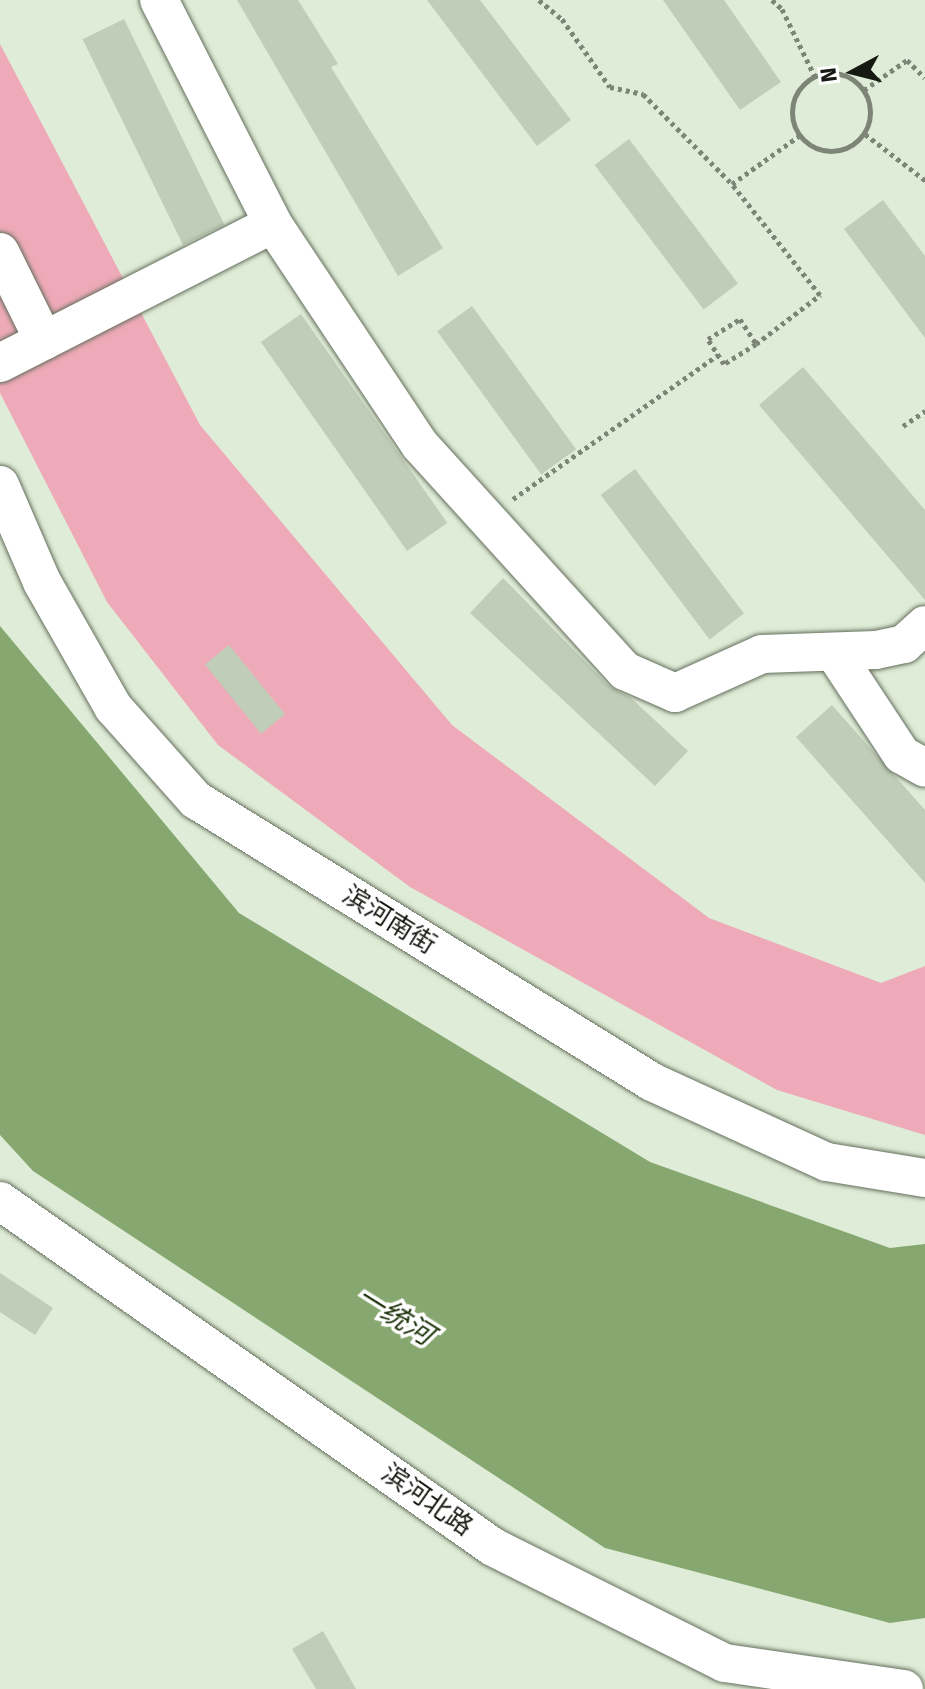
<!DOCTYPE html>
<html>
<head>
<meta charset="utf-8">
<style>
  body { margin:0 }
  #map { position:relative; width:925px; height:1689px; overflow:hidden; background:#dfecd7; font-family:"Fira Sans","Noto Sans SC",sans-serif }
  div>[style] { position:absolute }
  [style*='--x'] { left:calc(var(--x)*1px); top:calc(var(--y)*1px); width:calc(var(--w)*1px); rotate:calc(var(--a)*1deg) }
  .green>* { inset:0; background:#eeaab8 }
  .water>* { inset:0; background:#87a770 }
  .building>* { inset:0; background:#c0cdb8; transform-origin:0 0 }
  .path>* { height:5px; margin-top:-2.5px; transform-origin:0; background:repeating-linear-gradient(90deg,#7d8577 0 4px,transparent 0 8px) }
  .path>.ring { margin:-2.5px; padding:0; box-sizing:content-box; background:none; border:5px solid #7d8577; border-radius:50% }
  .roads { filter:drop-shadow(0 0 2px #646f5d) drop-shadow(0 0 2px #646f5d) }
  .minor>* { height:38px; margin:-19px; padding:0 19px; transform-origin:19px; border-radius:19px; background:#fff }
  span { translate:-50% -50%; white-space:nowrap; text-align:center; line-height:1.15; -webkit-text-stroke:7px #fff; paint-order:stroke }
  .street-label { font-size:26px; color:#161a13 }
  .water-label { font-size:28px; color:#1e340b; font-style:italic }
  .north { position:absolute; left:813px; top:32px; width:80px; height:80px; -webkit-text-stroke:6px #fff; paint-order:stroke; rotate:263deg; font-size:22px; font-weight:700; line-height:32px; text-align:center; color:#161a13 }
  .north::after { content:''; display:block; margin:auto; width:28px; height:36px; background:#161a13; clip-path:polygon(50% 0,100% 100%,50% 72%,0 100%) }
</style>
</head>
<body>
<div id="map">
  <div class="green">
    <div style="clip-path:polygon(0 44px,200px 425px,452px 725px,709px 918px,881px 983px,925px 966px,925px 1135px,777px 1090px,410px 887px,218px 745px,107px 602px,0 393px)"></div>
  </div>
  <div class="water">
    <div style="clip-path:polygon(0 626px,239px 913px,650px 1162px,890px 1248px,925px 1244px,925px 1618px,890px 1623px,605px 1548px,33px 1171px,0 1135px)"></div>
  </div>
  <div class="building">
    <div style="clip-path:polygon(237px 0,298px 0,338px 64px,331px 67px,443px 248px,398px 276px)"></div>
    <div style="clip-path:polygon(427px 0,480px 0,571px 120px,537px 146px)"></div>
    <div style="clip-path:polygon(663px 0,724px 0,781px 82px,740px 110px)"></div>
    <div style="left:124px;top:19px;width:229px;height:46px;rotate:64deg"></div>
    <div style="left:629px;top:139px;width:181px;height:43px;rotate:53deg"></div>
    <div style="clip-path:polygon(883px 200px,925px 256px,925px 338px,844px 229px)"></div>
    <div style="left:472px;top:306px;width:177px;height:43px;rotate:54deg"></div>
    <div style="left:301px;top:314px;width:255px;height:49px;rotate:55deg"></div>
    <div style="clip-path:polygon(803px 367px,925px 510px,925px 600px,759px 405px)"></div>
    <div style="left:635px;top:469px;width:181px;height:43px;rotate:53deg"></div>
    <div style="clip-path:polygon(503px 578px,609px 686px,631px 698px,688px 751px,655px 786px,470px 613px)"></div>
    <div style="left:229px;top:645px;width:89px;height:31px;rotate:51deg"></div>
    <div style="clip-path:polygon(832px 705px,925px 810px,925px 883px,796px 737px)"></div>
    <div style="clip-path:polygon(0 1273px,53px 1308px,35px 1335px,0 1312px)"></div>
    <div style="clip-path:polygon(323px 1631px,356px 1689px,316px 1689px,292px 1649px)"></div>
  </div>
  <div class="path">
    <div style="--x:539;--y:0;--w:30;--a:40"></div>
    <div style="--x:562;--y:19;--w:83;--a:54.8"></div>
    <div style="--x:610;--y:87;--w:34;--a:12"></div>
    <div style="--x:643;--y:94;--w:127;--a:45.3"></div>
    <div style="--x:772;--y:0;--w:13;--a:42"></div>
    <div style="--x:782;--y:9;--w:76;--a:64.1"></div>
    <div class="ring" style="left:792px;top:73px;width:73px;height:73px"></div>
    <div style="--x:864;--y:90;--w:52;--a:-34.9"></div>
    <div style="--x:907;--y:60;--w:25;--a:45"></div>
    <div style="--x:865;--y:134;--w:76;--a:37.5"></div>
    <div style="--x:740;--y:319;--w:30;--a:57"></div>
    <div style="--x:756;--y:344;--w:38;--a:148"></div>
    <div style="--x:724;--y:364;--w:30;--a:-123"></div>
    <div style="--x:708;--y:339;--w:38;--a:-32"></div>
    <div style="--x:756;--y:344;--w:81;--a:-37.4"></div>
    <div style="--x:820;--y:295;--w:142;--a:-128.4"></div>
    <div style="--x:732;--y:184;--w:82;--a:-35.6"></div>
    <div style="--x:903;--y:426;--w:27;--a:-34"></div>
    <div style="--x:513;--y:499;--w:251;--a:-35.1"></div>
  </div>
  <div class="roads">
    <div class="minor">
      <div style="--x:159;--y:0;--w:251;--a:63"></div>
      <div style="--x:273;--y:224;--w:265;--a:56.4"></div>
      <div style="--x:420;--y:445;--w:305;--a:47.8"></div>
      <div style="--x:625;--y:671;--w:55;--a:23.7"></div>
      <div style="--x:675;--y:693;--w:95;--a:-24.1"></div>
      <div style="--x:762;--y:654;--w:114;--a:-2"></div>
      <div style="--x:876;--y:650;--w:29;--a:-12"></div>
      <div style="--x:904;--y:644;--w:28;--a:-42"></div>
      <div style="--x:0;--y:252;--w:99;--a:63.7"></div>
      <div style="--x:0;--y:363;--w:306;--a:-27"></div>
      <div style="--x:0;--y:485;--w:106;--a:66.6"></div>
      <div style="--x:42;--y:582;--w:144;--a:60.4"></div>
      <div style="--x:113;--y:707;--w:125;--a:48.3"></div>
      <div style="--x:196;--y:800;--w:536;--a:31.73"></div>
      <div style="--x:652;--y:1082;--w:192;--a:24.6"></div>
      <div style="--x:827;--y:1162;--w:99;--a:9.3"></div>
      <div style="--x:834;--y:652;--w:123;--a:56.6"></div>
      <div style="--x:902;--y:755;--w:26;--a:29"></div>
      <div style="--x:0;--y:1201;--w:602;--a:35.06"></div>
      <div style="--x:493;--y:1547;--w:259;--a:26.6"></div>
      <div style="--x:725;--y:1663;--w:181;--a:8.3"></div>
    </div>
  </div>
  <div class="street-label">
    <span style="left:389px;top:920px;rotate:32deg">滨河南街</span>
    <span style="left:427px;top:1500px;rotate:35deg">滨河北路</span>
  </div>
  <div class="water-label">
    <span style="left:395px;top:1316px;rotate:32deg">一统河</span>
  </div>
  <div class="north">N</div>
</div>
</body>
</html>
